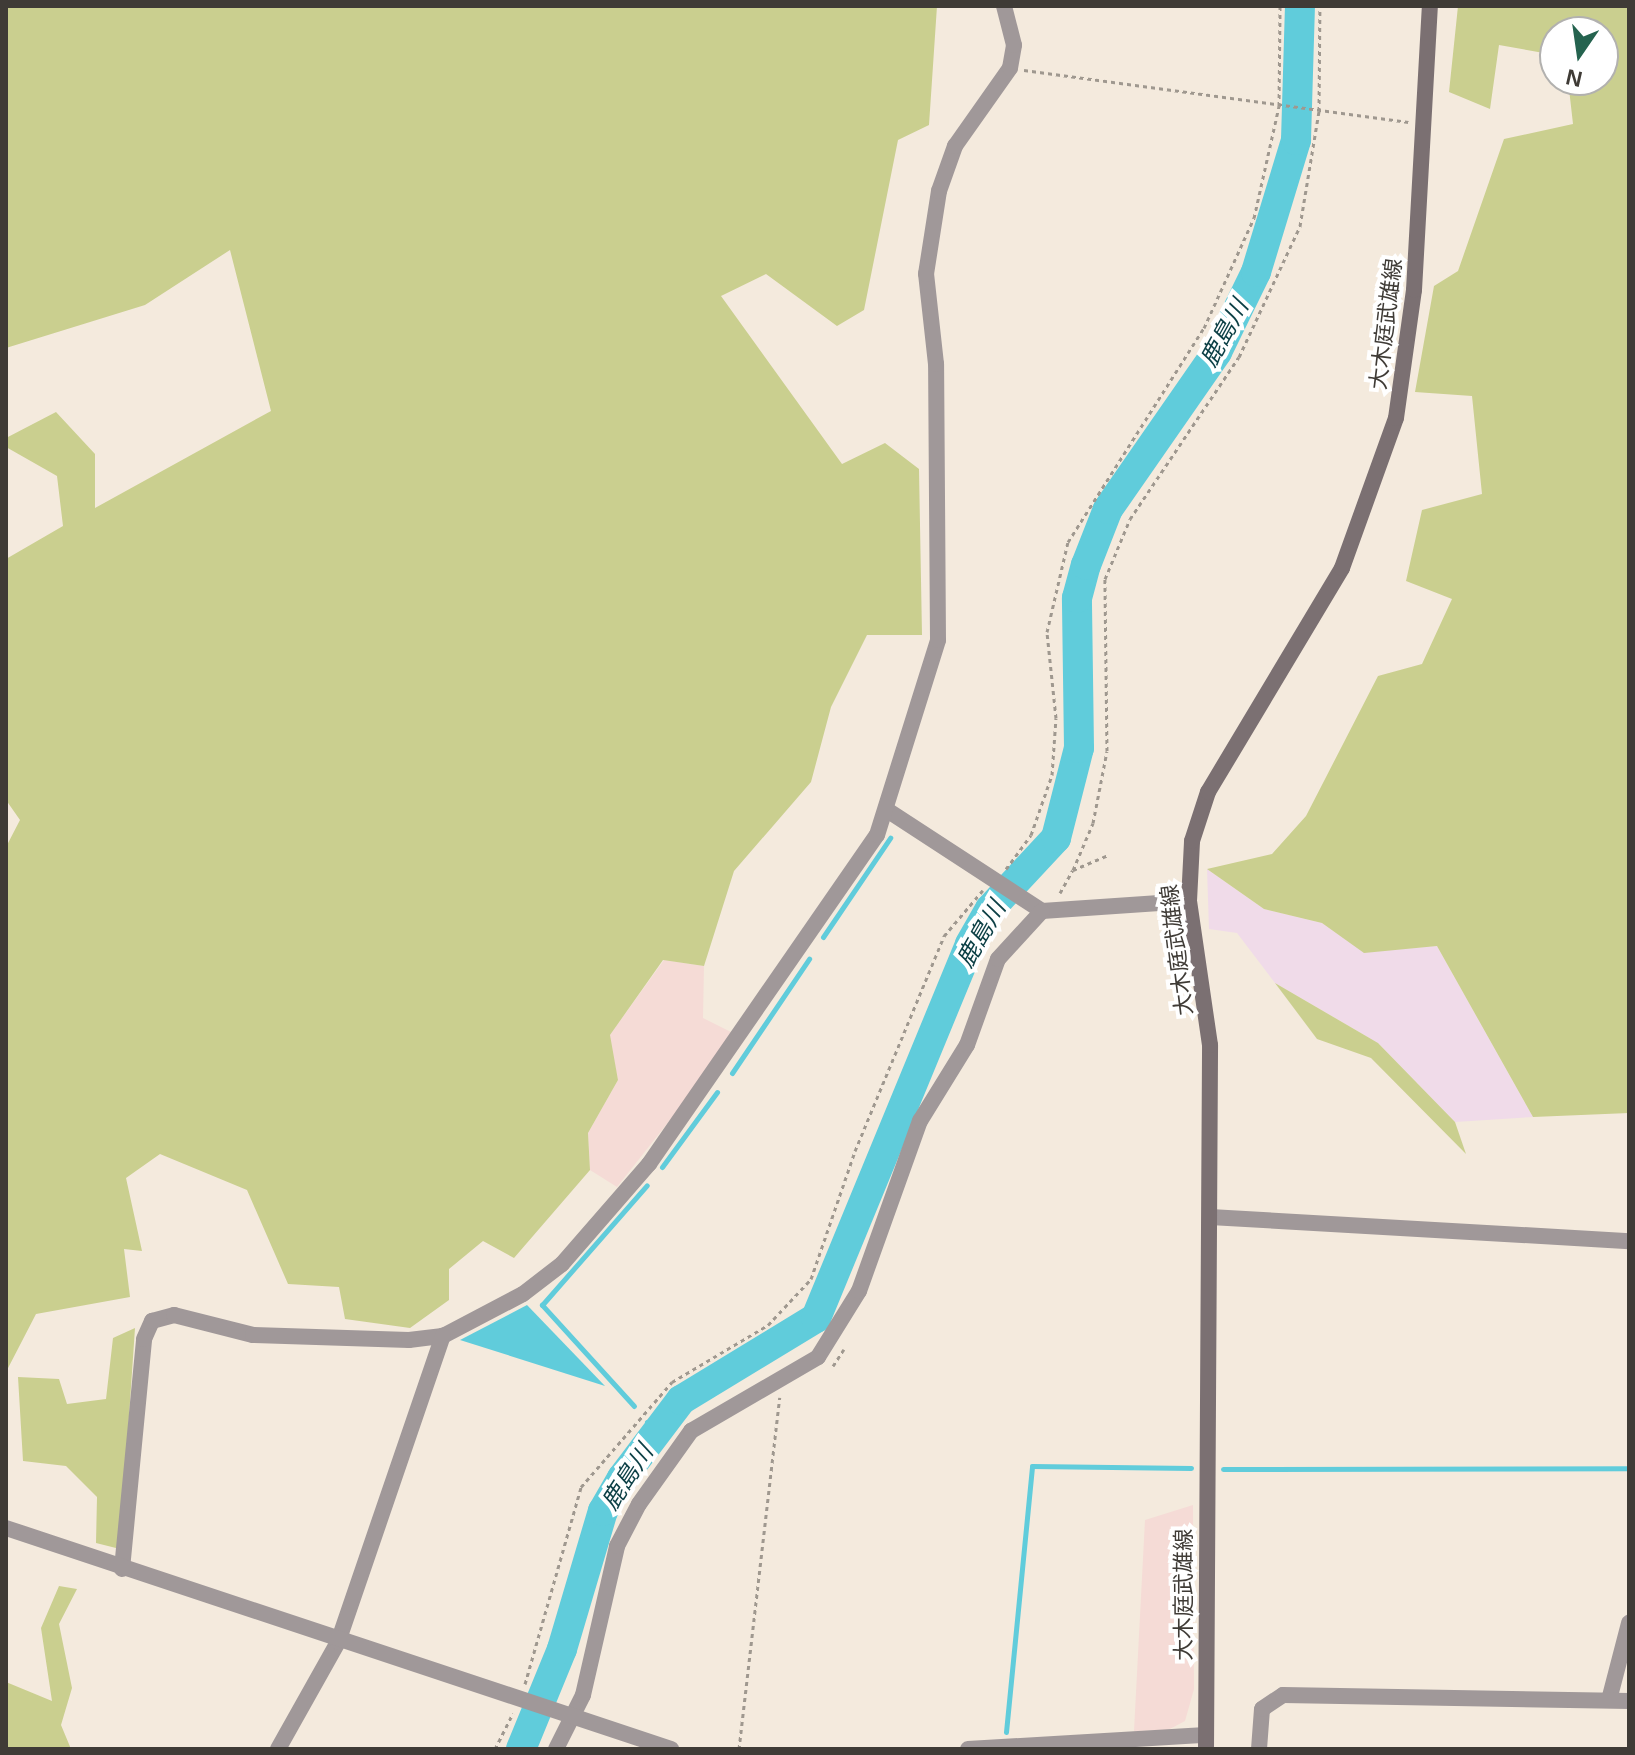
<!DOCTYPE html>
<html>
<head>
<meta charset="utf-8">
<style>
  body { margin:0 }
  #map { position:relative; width:1635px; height:1755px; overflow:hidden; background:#f4eadd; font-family:Arial,"Noto Sans JP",sans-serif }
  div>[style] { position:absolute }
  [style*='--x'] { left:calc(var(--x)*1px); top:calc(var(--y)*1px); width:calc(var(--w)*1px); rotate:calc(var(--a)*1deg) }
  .commercial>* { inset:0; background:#f5dbd6 }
  .industrial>* { inset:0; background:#f0dbe9 }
  .green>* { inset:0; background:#cacf8f }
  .water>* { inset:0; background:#60ccdb }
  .stream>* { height:5px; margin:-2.5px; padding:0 2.5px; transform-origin:2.5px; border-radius:2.5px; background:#60ccdb }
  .river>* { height:30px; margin:-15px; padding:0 15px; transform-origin:15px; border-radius:15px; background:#60ccdb }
  .path>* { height:3px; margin-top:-1.5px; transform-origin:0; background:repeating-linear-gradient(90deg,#9f988f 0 4px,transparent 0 8px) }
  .minor>* { height:16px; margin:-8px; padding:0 8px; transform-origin:8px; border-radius:8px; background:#a09899 }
  .tertiary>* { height:16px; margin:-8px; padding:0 8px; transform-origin:8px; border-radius:8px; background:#a09899 }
  .secondary>* { height:16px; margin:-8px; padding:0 8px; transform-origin:8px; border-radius:8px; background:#7b7072 }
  span { translate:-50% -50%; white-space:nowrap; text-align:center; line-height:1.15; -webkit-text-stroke:8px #fff; paint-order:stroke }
  .street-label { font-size:22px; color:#3f3b36 }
  .water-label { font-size:24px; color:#0d4046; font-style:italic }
  .frame { position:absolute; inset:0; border:8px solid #3f3b36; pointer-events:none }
  .north { position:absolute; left:1539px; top:16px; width:80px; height:80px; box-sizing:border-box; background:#fff; border:2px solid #b2b1af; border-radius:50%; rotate:193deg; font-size:22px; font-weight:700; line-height:32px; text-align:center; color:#3f3b36 }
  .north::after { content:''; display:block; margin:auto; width:28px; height:36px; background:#25634f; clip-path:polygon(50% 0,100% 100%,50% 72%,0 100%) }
</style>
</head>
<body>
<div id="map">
  <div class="commercial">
    <div style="clip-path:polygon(664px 960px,704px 966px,703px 1018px,737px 1035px,617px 1187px,590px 1170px,588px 1133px,618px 1080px,609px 1036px)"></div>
    <div style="clip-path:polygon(1193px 1505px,1194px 1689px,1185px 1721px,1168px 1730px,1134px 1731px,1145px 1520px)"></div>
  </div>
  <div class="industrial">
    <div style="clip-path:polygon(1207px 869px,1264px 909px,1322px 923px,1364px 952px,1437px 946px,1533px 1117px,1455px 1122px,1378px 1043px,1275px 983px,1237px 933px,1209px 929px)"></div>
  </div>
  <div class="green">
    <div style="clip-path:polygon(6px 6px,937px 6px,929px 125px,898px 140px,864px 310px,837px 326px,766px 274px,721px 296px,842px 464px,885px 443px,919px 469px,922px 635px,867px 635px,831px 707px,811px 782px,734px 871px,704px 966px,663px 960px,610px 1035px,618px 1080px,588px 1133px,590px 1170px,514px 1258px,483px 1241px,449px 1269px,449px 1300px,410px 1328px,345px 1319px,339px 1287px,288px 1284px,247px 1190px,160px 1154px,126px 1178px,142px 1251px,124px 1249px,130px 1297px,36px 1314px,6px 1372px,6px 847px,20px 820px,6px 800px,6px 559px,63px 526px,57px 476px,6px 447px,6px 438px,56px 412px,95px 454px,95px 508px,271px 411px,230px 250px,145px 305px,6px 348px)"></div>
    <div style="clip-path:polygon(1458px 6px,1629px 6px,1629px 1113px,1533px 1117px,1437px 946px,1364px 953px,1322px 923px,1264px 909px,1207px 869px,1272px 854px,1306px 816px,1378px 676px,1422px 664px,1452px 599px,1406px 581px,1422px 510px,1482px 494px,1472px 396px,1415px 392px,1434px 286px,1458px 271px,1504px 139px,1573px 124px,1568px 80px,1603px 80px,1603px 32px,1555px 32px,1555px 55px,1499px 45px,1490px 109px,1449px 92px)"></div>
    <div style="clip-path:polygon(1275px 983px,1378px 1043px,1455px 1122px,1466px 1154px,1371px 1058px,1317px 1039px)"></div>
    <div style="clip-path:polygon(135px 1328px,120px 1549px,96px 1543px,97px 1497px,66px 1466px,23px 1461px,18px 1377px,59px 1379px,67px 1404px,106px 1399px,113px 1338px)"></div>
    <div style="clip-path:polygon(59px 1586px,77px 1589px,59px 1624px,72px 1688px,61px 1725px,71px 1749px,6px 1749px,6px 1682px,52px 1701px,41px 1628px)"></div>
  </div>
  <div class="water">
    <div style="clip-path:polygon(527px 1305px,605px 1386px,460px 1340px)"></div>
  </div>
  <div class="stream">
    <div style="--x:823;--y:937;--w:120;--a:-55.9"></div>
    <div style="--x:732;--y:1073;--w:138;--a:-56"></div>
    <div style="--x:662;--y:1167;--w:93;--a:-53.7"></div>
    <div style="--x:634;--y:1406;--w:137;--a:-132.3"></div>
    <div style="--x:542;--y:1305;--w:159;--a:-48.8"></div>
    <div style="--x:647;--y:1422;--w:12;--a:59"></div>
    <div style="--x:1223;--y:1469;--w:406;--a:-0.1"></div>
    <div style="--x:1006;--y:1732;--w:267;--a:-84.4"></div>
    <div style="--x:1032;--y:1466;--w:159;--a:0.7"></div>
  </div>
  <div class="river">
    <div style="--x:521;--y:1749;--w:108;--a:-67.7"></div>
    <div style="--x:562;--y:1649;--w:144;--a:-73.5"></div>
    <div style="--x:603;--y:1511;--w:38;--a:-60"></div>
    <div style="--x:622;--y:1478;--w:98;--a:-52.9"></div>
    <div style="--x:681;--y:1400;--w:158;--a:-31.3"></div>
    <div style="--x:816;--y:1318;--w:404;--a:-67.6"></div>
    <div style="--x:970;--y:944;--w:40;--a:-60.3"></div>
    <div style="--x:990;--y:909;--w:97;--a:-47.1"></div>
    <div style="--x:1056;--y:838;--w:93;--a:-75.7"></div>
    <div style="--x:1079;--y:748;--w:150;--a:-90.8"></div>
    <div style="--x:1077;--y:598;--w:34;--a:-75"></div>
    <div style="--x:1086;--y:565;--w:60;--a:-68.6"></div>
    <div style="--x:1108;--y:509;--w:191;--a:-55.2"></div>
    <div style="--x:1217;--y:352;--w:89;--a:-64"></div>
    <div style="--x:1256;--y:272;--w:138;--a:-73.1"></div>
    <div style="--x:1296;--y:140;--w:134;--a:-88.3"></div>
  </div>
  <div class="path">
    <div style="--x:1024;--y:70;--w:388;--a:7.7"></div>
    <div style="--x:1006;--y:869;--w:42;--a:-53.7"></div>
    <div style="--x:1031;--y:835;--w:64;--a:-70.7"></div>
    <div style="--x:1052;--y:775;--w:57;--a:-86"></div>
    <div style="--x:1056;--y:718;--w:86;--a:-96"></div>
    <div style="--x:1047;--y:632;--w:92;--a:-76.9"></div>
    <div style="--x:1068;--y:542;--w:254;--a:-57.6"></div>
    <div style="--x:1204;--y:328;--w:121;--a:-65.6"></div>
    <div style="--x:1254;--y:218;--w:115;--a:-77.4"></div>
    <div style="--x:1279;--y:106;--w:100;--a:-89.4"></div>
    <div style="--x:1073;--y:870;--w:51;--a:-66.9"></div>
    <div style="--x:1093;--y:823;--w:73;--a:-79"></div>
    <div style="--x:1107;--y:751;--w:172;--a:-90.7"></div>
    <div style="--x:1105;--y:579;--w:65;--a:-67.4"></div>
    <div style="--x:1130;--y:519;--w:195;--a:-56.1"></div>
    <div style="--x:1239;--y:357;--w:145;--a:-65"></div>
    <div style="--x:1300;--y:226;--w:117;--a:-80.6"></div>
    <div style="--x:1319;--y:111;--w:105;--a:-89.5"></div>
    <div style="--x:1060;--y:893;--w:26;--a:-61"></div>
    <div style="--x:1073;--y:870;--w:38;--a:-23"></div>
    <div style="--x:833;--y:1366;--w:20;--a:-57"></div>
    <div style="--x:525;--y:1684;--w:205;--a:-74.1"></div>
    <div style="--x:581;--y:1487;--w:139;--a:-49.1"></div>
    <div style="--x:672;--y:1382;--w:112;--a:-30.7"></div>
    <div style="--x:768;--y:1325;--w:63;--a:-46.9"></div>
    <div style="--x:811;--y:1279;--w:135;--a:-71"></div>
    <div style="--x:855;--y:1151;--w:233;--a:-67.5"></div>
    <div style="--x:944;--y:936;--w:60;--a:-49.7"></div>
    <div style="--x:495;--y:1749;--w:40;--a:-63.4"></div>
    <div style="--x:739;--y:1749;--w:354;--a:-83.4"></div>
  </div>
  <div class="minor">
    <div style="--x:887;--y:810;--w:185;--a:33.1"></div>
    <div style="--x:1042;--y:911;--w:147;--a:-3.9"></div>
    <div style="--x:1210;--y:1217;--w:420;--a:3.3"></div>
    <div style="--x:122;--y:1569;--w:231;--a:-84.5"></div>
    <div style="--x:144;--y:1339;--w:20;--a:-66"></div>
    <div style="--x:152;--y:1321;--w:23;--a:-15"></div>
    <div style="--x:174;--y:1315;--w:81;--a:14.2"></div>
    <div style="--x:253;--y:1335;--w:156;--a:1.8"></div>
    <div style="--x:409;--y:1340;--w:34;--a:-7"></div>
    <div style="--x:443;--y:1336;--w:90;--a:-27.7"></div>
    <div style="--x:523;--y:1294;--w:49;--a:-37.6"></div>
    <div style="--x:562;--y:1264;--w:133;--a:-49"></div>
    <div style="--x:649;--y:1164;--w:400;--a:-55.3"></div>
    <div style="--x:877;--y:835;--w:204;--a:-72.6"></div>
    <div style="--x:938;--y:640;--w:276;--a:-90.4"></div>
    <div style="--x:936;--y:364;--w:91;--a:-96.3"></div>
    <div style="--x:926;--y:274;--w:84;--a:-81.1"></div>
    <div style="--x:939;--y:191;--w:48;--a:-70.4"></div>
    <div style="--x:955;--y:146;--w:95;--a:-54.8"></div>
    <div style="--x:1010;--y:68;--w:23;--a:-80"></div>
    <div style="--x:1014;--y:45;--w:40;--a:-104.4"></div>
    <div style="--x:1609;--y:1700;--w:80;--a:-75.4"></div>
    <div style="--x:278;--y:1749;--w:123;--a:-60.7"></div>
    <div style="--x:338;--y:1642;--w:324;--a:-71.1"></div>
    <div style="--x:556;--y:1749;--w:60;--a:-63.4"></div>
    <div style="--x:583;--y:1695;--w:153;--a:-77.1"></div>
    <div style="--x:617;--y:1546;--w:47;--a:-62.4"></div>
    <div style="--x:639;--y:1504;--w:90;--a:-54.5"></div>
    <div style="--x:691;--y:1431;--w:147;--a:-30.2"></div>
    <div style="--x:818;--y:1357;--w:78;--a:-58.2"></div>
    <div style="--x:859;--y:1291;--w:181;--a:-70.3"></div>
    <div style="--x:920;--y:1121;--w:89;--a:-58.3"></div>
    <div style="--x:967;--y:1045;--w:91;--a:-70.2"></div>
    <div style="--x:998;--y:959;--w:65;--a:-47.5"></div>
    <div style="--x:1259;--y:1749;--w:40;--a:-85.7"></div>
    <div style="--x:1262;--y:1709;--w:25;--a:-34"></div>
    <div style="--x:1283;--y:1695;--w:346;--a:1"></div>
  </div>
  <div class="tertiary">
    <div style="--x:6;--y:1528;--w:701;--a:18.38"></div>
    <div style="--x:968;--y:1749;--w:238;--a:-3.4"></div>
  </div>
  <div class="secondary">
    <div style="--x:1206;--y:1749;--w:704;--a:-89.67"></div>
    <div style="--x:1210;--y:1045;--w:146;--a:-98.3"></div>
    <div style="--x:1189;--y:901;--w:60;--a:-87.1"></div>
    <div style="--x:1192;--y:841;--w:52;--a:-71.9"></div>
    <div style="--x:1208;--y:792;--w:261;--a:-59.1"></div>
    <div style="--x:1342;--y:568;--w:159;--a:-70.2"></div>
    <div style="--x:1396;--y:418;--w:129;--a:-82"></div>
    <div style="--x:1414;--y:290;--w:284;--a:-86.8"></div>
  </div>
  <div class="street-label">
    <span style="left:1386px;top:324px;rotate:-83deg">大木庭武雄線</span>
    <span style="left:1177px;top:950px;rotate:-97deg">大木庭武雄線</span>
    <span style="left:1184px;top:1595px;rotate:-90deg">大木庭武雄線</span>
  </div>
  <div class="water-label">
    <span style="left:1224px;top:333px;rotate:-61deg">鹿島川</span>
    <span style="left:981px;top:934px;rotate:-60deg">鹿島川</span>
    <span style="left:627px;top:1477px;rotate:-57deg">鹿島川</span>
  </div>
  <div class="frame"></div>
  <div class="north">N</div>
</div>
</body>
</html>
